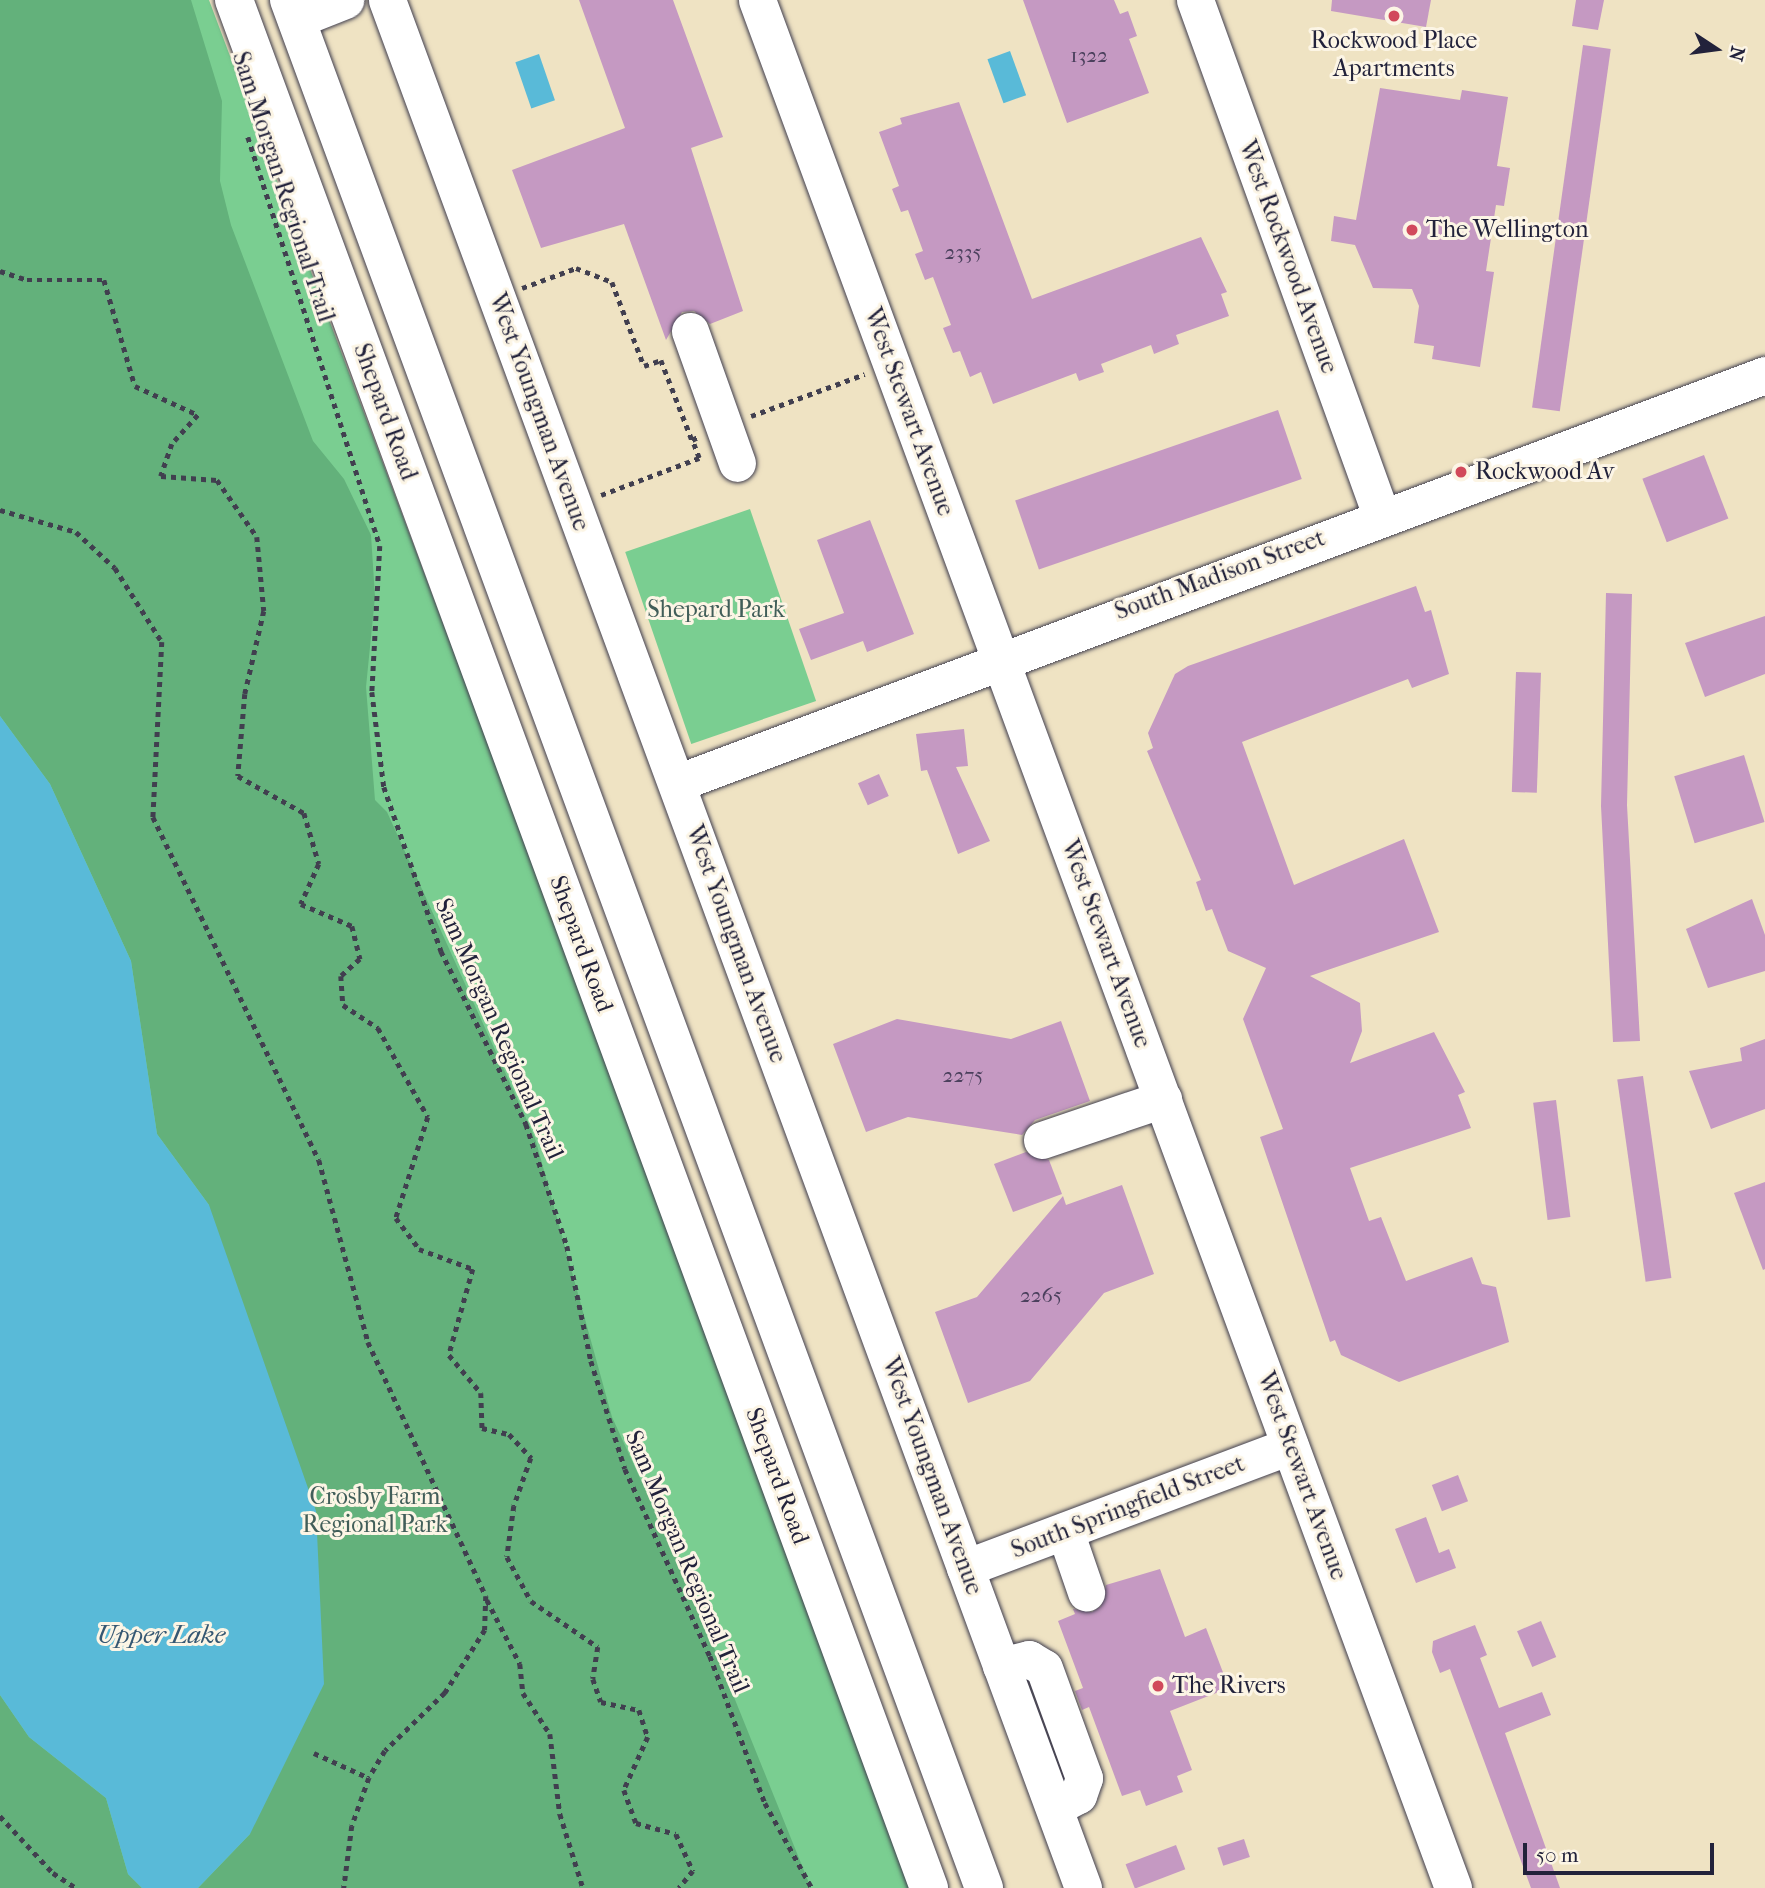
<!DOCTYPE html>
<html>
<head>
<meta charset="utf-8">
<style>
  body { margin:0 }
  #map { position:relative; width:1765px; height:1888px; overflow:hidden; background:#efe3c3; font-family:"IM FELL French Canon",serif }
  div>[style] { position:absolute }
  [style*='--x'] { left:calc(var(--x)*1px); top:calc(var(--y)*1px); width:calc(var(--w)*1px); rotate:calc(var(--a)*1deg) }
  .green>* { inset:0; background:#7ace91; transform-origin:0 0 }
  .forest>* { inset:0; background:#63b17b }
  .water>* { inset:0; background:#59bad8; transform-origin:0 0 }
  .building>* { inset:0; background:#c599c2; transform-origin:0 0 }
  .path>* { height:4.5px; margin-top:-2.25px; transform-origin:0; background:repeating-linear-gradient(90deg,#413f4f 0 5px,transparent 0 10px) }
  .roads { filter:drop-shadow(0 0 2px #413f4f) drop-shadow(0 0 2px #413f4f) }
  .minor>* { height:37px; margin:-18.5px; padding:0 18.5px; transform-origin:18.5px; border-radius:18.5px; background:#fff }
  .highway>* { height:38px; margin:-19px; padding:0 19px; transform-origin:19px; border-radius:19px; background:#fff }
  .dots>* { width:19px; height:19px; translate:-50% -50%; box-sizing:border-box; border:4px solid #fcf5e5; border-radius:50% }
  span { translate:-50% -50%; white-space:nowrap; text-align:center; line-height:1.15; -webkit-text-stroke:6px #fcf5e5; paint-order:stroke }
  .number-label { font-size:21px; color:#4b405d }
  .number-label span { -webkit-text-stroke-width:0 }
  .poi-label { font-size:24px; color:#22223b }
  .left { translate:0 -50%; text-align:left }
  .street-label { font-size:24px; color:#22223b }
  .park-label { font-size:24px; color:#415e59 }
  .water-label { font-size:26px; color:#355772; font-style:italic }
  .north { position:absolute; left:1681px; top:14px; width:70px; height:70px; -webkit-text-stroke:5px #fcf5e5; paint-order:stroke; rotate:103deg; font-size:19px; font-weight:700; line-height:28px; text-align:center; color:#22223b }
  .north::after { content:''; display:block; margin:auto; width:24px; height:32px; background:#22223b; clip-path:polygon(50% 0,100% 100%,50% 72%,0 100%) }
  .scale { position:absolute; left:1523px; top:1843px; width:191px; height:32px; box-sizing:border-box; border:4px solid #22223b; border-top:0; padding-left:9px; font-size:21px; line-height:24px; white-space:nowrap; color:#22223b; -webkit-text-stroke:5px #fcf5e5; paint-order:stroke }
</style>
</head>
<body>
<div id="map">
  <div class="green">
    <div style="clip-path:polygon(0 0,209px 0,918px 1888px,0 1888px)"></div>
    <div style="left:750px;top:509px;width:203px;height:132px;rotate:71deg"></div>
  </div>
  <div class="forest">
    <div style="clip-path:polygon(0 0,191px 0,222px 101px,220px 181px,231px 225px,313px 441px,344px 479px,371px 535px,375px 597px,366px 687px,375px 800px,387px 812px,535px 1138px,612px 1417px,688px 1583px,811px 1888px,198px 1888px,250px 1834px,209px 1205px,157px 1134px,131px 961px,50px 784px,0 716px)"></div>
    <div style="clip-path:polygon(0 1695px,29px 1737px,106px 1798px,128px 1874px,142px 1888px,0 1888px)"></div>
  </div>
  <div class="water">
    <div style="left:1010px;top:51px;width:47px;height:24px;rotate:70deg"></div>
    <div style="left:539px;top:54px;width:49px;height:25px;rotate:71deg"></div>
    <div style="clip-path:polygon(0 716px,50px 784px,131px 961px,157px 1134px,209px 1205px,316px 1511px,324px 1684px,250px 1834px,198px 1888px,142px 1888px,128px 1874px,106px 1798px,29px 1737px,0 1695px)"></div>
  </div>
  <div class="building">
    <div style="clip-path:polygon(579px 0,673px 0,723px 137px,691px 148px,743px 311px,710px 324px,694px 311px,682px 312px,666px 340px,624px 224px,541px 248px,512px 170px,625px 128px)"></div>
    <div style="clip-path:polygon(1023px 0,1114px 0,1120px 14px,1128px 11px,1137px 36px,1129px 39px,1149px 93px,1067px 123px)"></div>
    <div style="clip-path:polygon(1332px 0,1431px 0,1426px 27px,1331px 11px)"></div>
    <div style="clip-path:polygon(1576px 0,1604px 0,1598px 30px,1572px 26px)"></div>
    <div style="left:1583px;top:45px;width:28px;height:366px;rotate:8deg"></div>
    <div style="clip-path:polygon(1380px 88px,1460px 100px,1462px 90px,1508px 97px,1497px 166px,1510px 168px,1504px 206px,1496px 205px,1486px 271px,1494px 272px,1480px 367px,1432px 359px,1434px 346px,1414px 343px,1419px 306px,1412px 289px,1373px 288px,1355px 245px,1331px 241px,1334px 216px,1356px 220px)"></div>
    <div style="clip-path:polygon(959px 102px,1032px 299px,1201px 237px,1227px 292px,1221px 294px,1229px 316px,1176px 335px,1179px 344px,1154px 354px,1151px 345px,1101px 364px,1104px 372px,1079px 381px,1076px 373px,993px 404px,981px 372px,970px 377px,960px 351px,953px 353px,943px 328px,951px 325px,933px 277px,925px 280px,915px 254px,923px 251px,908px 210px,901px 212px,892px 189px,899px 186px,879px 132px,902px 124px,900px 118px)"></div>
    <div style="left:1278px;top:410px;width:73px;height:278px;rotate:71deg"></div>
    <div style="left:1704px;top:455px;width:68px;height:66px;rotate:69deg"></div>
    <div style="clip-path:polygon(870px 520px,914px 634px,867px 652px,863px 641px,811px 660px,799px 629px,844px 613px,817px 540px)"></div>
    <div style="clip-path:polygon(1416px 586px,1425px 612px,1431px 610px,1449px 674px,1412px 688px,1408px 679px,1242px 742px,1294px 885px,1404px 839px,1439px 932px,1310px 976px,1360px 1003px,1362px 1031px,1350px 1063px,1434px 1032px,1465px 1092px,1458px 1095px,1471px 1128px,1350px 1168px,1369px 1221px,1381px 1217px,1406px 1281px,1472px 1257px,1482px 1284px,1496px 1287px,1509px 1342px,1399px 1382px,1341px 1355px,1335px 1340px,1330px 1342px,1260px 1137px,1283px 1129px,1243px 1019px,1266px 968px,1228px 951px,1212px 909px,1206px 911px,1196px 882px,1201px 880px,1147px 751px,1153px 748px,1148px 733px,1175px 674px,1188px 666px)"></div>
    <div style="clip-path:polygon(1606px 593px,1632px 594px,1627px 805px,1640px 1041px,1613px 1042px,1601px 806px)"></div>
    <div style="clip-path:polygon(1765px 616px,1765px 674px,1705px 697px,1685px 643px)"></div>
    <div style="left:1516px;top:672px;width:25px;height:120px;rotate:2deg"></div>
    <div style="clip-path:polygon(964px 729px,968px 766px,956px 767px,990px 841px,958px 854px,927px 770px,921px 771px,916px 734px)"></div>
    <div style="left:1744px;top:755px;width:70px;height:73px;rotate:73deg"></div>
    <div style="left:879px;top:774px;width:24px;height:23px;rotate:66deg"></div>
    <div style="clip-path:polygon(1752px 899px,1765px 935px,1765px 971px,1708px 988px,1686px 929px)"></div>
    <div style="clip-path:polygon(897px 1019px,1011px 1039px,1061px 1021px,1090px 1101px,1035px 1120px,1022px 1135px,908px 1117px,866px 1132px,833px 1044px)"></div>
    <div style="clip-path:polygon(1765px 1039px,1765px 1109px,1711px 1129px,1689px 1071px,1742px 1061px,1740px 1048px)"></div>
    <div style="left:1643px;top:1076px;width:204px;height:26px;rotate:82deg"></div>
    <div style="left:1556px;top:1100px;width:118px;height:23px;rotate:83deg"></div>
    <div style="clip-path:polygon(1026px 1152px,1049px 1160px,1062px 1194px,1013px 1212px,994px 1164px)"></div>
    <div style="clip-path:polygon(1765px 1182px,1765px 1269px,1763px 1270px,1734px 1193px)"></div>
    <div style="clip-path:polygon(1122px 1185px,1154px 1274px,1104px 1293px,1030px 1381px,968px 1403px,935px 1312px,977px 1297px,1063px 1196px,1066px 1205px)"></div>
    <div style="left:1458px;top:1475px;width:28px;height:28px;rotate:69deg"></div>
    <div style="clip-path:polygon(1426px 1517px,1439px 1553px,1449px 1549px,1456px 1568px,1416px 1583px,1395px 1529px)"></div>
    <div style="clip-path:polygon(1160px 1569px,1185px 1637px,1206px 1628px,1229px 1688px,1170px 1711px,1192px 1770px,1177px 1776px,1183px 1792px,1146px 1806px,1140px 1790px,1122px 1796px,1089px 1707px,1082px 1710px,1075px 1691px,1083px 1688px,1058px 1621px,1075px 1614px,1073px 1609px,1092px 1612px,1101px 1606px,1106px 1585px)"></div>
    <div style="left:1541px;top:1621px;width:39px;height:26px;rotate:67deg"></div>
    <div style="clip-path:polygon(1475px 1625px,1487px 1655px,1480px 1658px,1499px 1708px,1542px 1692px,1551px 1715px,1505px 1733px,1560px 1888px,1531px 1888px,1450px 1669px,1440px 1673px,1432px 1652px,1433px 1641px)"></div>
    <div style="left:1244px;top:1839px;width:19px;height:28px;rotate:72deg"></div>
    <div style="left:1176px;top:1845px;width:26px;height:54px;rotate:69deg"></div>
  </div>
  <div class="path">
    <div style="--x:248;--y:137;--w:430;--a:72.1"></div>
    <div style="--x:380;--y:546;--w:146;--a:93.1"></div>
    <div style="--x:372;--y:692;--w:96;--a:82.8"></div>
    <div style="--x:384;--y:787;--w:174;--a:70.8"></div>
    <div style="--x:441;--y:951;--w:193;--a:63.8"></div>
    <div style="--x:526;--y:1124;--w:129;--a:71.4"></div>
    <div style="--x:567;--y:1246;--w:117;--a:78.2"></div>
    <div style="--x:591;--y:1361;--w:113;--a:72.5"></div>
    <div style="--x:625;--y:1469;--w:205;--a:65.6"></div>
    <div style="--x:710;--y:1656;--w:157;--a:69.5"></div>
    <div style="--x:765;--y:1803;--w:97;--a:61.1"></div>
    <div style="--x:0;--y:271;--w:28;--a:18"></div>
    <div style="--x:27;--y:280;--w:77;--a:0"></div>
    <div style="--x:104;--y:280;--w:110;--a:73.7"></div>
    <div style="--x:135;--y:386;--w:69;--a:24.7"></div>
    <div style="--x:198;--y:415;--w:39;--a:132"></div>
    <div style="--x:172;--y:444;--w:34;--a:109"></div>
    <div style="--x:161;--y:476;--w:56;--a:4.1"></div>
    <div style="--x:217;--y:480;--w:70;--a:54.9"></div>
    <div style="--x:257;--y:537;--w:74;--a:84.6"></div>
    <div style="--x:264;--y:611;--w:85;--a:102.9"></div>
    <div style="--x:245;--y:694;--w:82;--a:94.9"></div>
    <div style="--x:238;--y:776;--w:76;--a:29.3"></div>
    <div style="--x:304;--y:813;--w:53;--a:73.6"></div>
    <div style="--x:319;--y:864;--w:44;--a:114.2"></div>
    <div style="--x:301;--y:904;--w:56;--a:23.3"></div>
    <div style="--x:352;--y:926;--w:34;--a:76"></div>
    <div style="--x:360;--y:959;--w:25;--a:138"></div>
    <div style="--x:341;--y:976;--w:29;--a:86"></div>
    <div style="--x:343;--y:1005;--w:42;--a:33.3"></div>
    <div style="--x:378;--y:1028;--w:102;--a:60.7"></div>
    <div style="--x:428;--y:1117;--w:106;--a:107.6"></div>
    <div style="--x:396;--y:1218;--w:39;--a:53"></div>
    <div style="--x:419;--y:1249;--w:58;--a:20.3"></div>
    <div style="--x:473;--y:1269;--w:89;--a:105.6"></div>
    <div style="--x:449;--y:1355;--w:50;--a:49.9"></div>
    <div style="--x:481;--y:1393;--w:35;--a:88"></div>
    <div style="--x:482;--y:1428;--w:28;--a:13"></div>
    <div style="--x:509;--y:1434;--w:33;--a:47"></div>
    <div style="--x:531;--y:1458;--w:51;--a:109.5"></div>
    <div style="--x:514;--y:1506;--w:51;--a:97.8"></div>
    <div style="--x:507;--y:1557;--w:50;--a:61.4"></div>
    <div style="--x:531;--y:1601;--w:81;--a:34.5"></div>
    <div style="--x:598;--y:1647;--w:32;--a:99"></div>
    <div style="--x:593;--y:1679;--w:24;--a:71"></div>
    <div style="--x:601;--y:1702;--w:39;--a:12"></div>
    <div style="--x:639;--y:1710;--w:28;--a:72"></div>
    <div style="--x:648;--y:1737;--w:58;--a:114.4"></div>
    <div style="--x:624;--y:1790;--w:35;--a:70"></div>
    <div style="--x:636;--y:1823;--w:41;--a:15.4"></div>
    <div style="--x:676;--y:1834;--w:41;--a:65.3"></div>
    <div style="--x:693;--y:1871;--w:22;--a:129"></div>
    <div style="--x:522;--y:288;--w:58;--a:-20.3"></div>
    <div style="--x:576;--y:268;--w:39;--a:21"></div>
    <div style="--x:612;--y:282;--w:90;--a:69.1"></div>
    <div style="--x:644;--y:366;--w:18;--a:-19"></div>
    <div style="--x:661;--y:360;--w:86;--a:68.8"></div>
    <div style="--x:692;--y:440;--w:7;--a:-27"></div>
    <div style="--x:751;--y:416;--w:121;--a:-20.2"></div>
    <div style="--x:601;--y:495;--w:105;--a:-20.7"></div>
    <div style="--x:699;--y:458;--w:19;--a:-111"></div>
    <div style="--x:0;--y:510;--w:79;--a:16.1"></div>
    <div style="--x:76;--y:532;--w:53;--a:42.7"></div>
    <div style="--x:115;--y:568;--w:88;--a:57.6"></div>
    <div style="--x:162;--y:642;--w:175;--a:92.9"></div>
    <div style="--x:153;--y:817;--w:381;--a:64.2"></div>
    <div style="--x:319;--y:1160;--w:188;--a:74.9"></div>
    <div style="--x:368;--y:1342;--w:280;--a:65.1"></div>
    <div style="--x:486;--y:1596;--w:34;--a:92"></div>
    <div style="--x:485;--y:1630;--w:75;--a:122.4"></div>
    <div style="--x:445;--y:1693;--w:83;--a:136"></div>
    <div style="--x:385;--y:1751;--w:31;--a:121"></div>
    <div style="--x:369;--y:1778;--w:51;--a:109.5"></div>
    <div style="--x:352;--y:1826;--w:63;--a:97.4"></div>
    <div style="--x:487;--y:1600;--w:72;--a:62.7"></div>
    <div style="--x:520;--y:1664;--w:29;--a:84"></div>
    <div style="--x:523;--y:1693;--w:49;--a:56.6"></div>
    <div style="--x:550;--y:1734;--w:81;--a:82.9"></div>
    <div style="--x:560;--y:1814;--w:77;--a:72.7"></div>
    <div style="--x:314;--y:1753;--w:60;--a:24.4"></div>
    <div style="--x:0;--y:1816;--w:78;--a:47.1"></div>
    <div style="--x:53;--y:1873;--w:27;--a:33"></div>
  </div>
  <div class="roads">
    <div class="minor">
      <div style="--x:387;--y:0;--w:2012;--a:69.76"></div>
      <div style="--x:757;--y:0;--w:2012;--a:69.76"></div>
      <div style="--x:1195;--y:0;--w:548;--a:70.14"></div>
      <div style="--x:297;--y:19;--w:52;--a:-21.6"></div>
      <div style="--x:690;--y:331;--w:140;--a:70.4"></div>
      <div style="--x:677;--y:783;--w:1162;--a:-20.56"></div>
      <div style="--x:1042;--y:1140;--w:128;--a:-18.7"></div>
      <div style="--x:1065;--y:1531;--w:65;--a:71"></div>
      <div style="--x:965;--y:1568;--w:347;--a:-20.6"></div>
      <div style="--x:1001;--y:1666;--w:29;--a:-14"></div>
      <div style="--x:1029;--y:1659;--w:17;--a:31"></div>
      <div style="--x:1044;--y:1668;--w:117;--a:70"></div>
      <div style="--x:1084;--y:1778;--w:18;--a:109"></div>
      <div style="--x:1078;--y:1795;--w:27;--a:152"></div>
    </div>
    <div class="highway">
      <div style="--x:234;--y:0;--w:2012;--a:69.79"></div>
      <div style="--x:289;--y:0;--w:2012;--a:69.79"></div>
    </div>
  </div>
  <div class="dots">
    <div style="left:1394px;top:16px;background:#d1495b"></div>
    <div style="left:1412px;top:230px;background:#d1495b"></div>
    <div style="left:1461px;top:472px;background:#d1495b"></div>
    <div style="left:1158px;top:1686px;background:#d1495b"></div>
  </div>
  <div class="number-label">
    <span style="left:1089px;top:55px">1322</span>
    <span style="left:963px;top:252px">2335</span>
    <span style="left:963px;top:1075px">2275</span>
    <span style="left:1041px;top:1295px">2265</span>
  </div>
  <div class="poi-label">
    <span style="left:1394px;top:55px">Rockwood Place<br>Apartments</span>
    <span class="left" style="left:1426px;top:230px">The Wellington</span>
    <span class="left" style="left:1475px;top:472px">Rockwood Av</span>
    <span class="left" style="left:1172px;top:1686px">The Rivers</span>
  </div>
  <div class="street-label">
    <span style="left:283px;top:187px;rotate:72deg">Sam Morgan Regional Trail</span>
    <span style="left:1288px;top:257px;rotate:70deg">West Rockwood Avenue</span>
    <span style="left:385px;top:412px;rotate:70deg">Shepard Road</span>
    <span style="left:539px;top:412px;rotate:70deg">West Youngman Avenue</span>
    <span style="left:909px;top:412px;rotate:70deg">West Stewart Avenue</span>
    <span style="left:1220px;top:575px;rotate:-20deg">South Madison Street</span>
    <span style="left:581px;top:944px;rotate:70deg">Shepard Road</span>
    <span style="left:736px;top:944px;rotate:70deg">West Youngman Avenue</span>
    <span style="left:1106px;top:944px;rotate:70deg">West Stewart Avenue</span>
    <span style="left:499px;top:1029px;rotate:66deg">Sam Morgan Regional Trail</span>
    <span style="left:777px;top:1476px;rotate:70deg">Shepard Road</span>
    <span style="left:932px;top:1476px;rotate:70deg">West Youngman Avenue</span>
    <span style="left:1302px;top:1476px;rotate:70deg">West Stewart Avenue</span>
    <span style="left:1128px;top:1507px;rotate:-21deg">South Springfield Street</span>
    <span style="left:687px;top:1562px;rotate:67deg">Sam Morgan Regional Trail</span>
  </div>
  <div class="park-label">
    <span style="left:716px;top:610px">Shepard Park</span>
    <span style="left:375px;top:1511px">Crosby Farm<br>Regional Park</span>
  </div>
  <div class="water-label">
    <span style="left:161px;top:1635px">Upper Lake</span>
  </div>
  <div class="north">N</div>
  <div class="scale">50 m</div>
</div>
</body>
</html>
